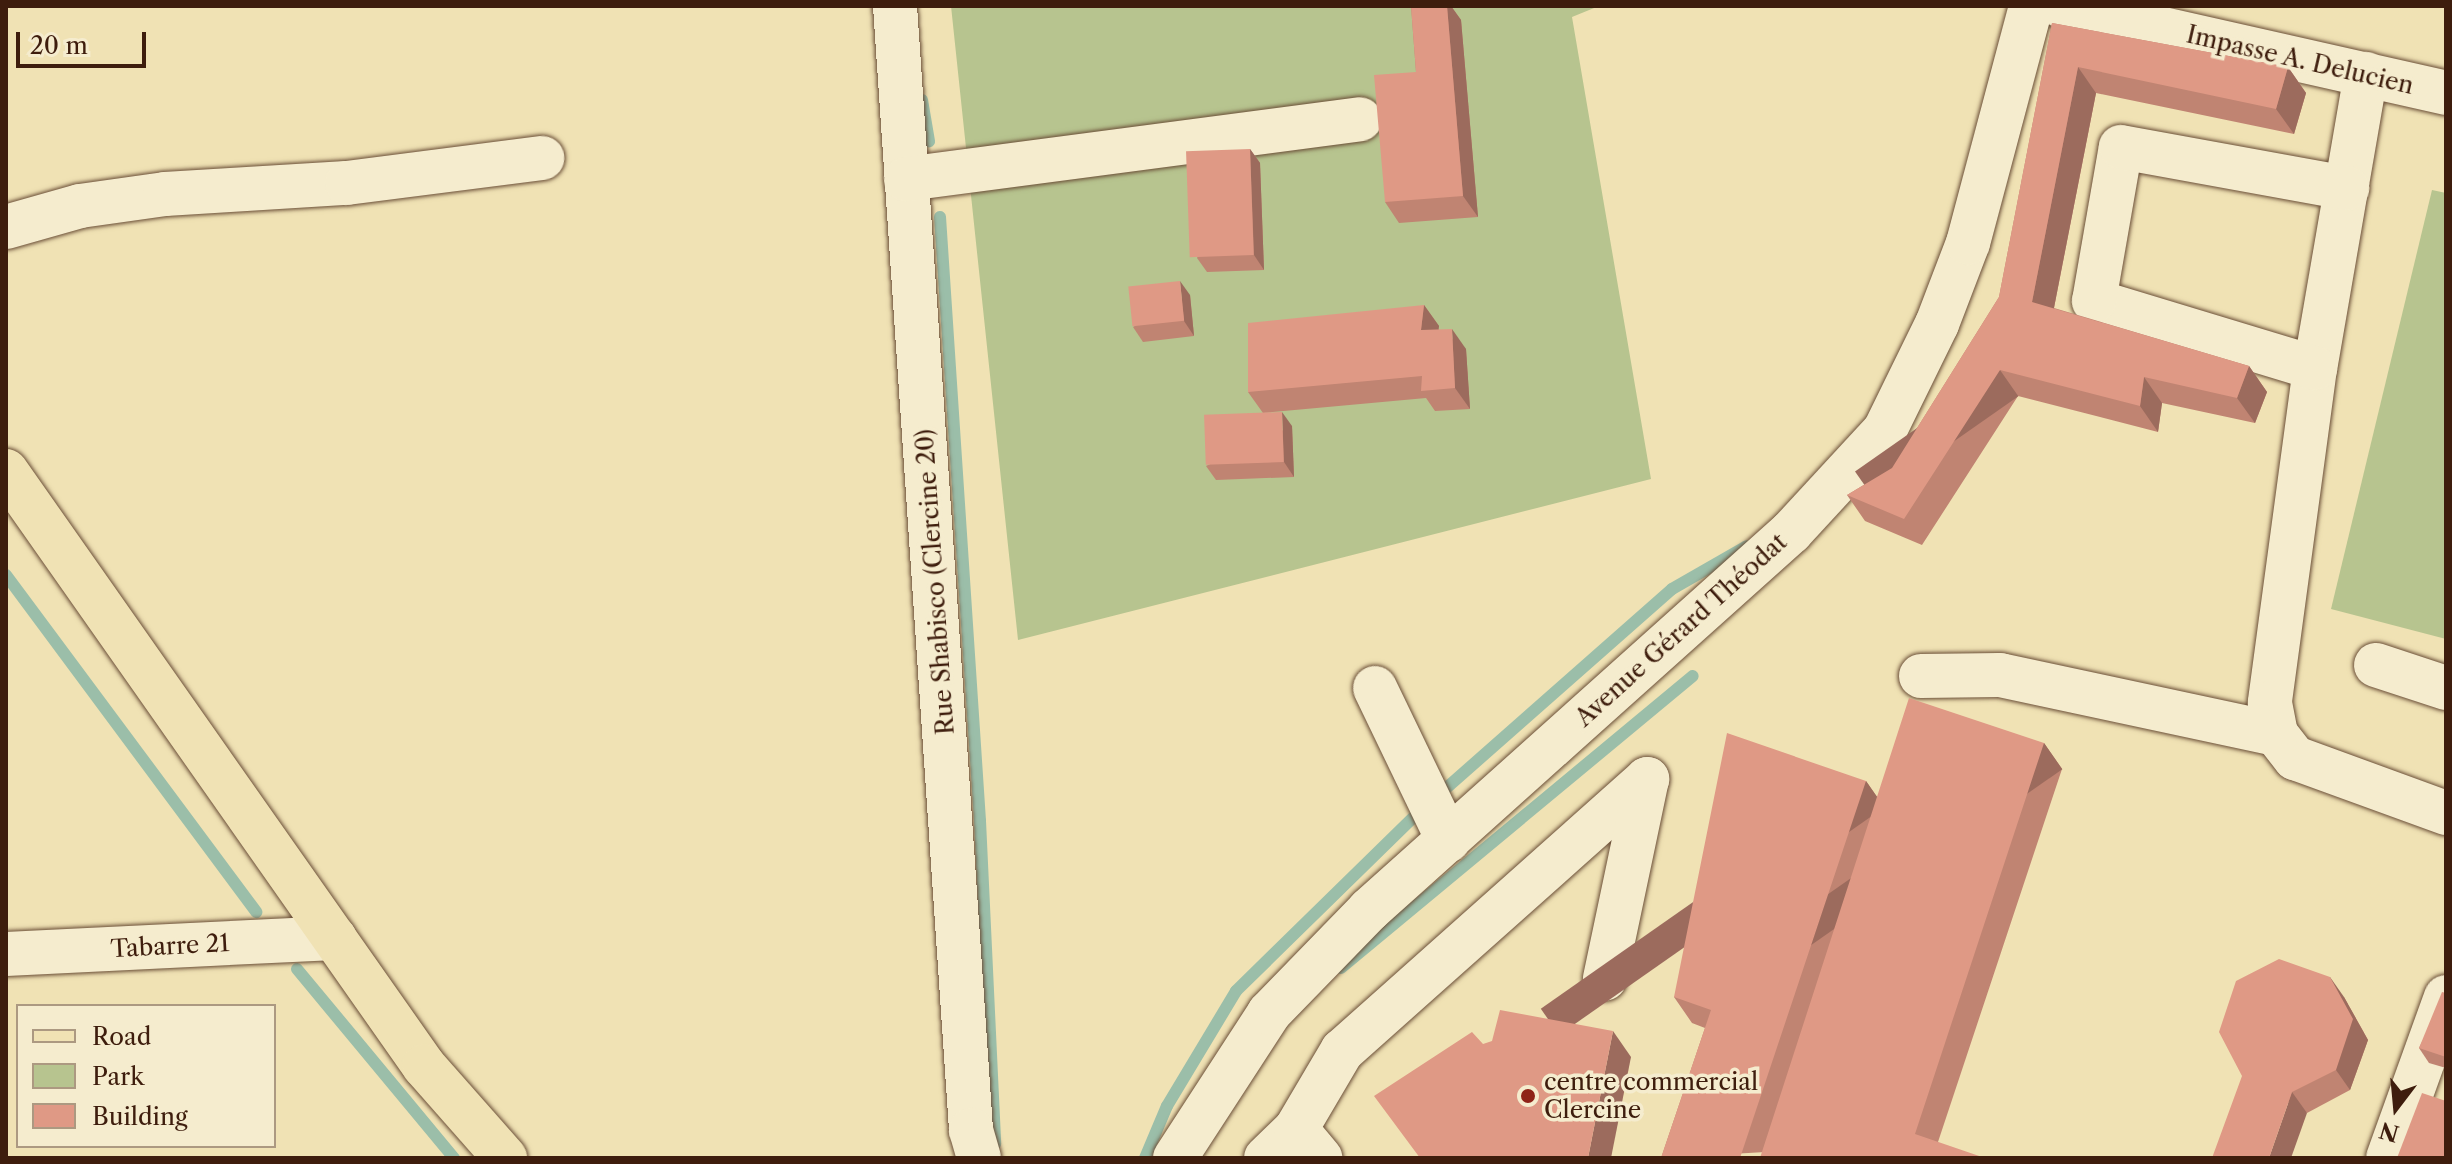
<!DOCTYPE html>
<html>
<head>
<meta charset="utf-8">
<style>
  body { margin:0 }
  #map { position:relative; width:2452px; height:1164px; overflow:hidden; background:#f0e2b4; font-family:"Libre Caslon Text",serif }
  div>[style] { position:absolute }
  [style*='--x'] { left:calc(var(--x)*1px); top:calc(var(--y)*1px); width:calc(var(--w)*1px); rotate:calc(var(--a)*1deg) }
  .green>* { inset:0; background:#b7c48f }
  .stream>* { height:12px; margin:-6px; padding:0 6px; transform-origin:6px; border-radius:6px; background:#9bbea9 }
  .roads { filter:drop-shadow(0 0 2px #6a4e37) drop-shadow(0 0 2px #6a4e37) }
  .minor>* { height:44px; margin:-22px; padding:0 22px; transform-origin:22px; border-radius:22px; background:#f5ecce }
  .major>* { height:44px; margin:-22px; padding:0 22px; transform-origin:22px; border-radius:22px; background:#f0e2b4 }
  .wall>* { inset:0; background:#c08472 }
  .shaded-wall>* { inset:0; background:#9c6b5d; transform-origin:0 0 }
  .building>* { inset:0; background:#df9985; transform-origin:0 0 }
  .dots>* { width:22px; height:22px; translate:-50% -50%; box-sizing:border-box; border:4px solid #f5ecce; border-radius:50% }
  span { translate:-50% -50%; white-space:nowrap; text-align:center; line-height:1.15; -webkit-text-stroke:7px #f5ecce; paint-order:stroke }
  .street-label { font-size:24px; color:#3e1d0d }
  .poi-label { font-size:24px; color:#3e1d0d }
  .left { translate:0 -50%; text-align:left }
  .frame { position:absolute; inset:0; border:8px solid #3e1d0d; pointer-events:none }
  .legend { position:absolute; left:16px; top:1004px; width:260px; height:144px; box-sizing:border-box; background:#f5ecce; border:2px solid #ac9981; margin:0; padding:10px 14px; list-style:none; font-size:24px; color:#3e1d0d }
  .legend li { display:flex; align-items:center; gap:16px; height:40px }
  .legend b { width:40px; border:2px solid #ac9981 }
  .north { position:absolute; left:2356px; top:1068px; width:80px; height:80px; -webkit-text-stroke:6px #f5ecce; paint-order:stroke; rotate:196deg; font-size:22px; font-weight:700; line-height:32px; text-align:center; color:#3e1d0d }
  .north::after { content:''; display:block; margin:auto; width:28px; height:36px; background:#3e1d0d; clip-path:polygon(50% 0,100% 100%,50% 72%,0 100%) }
  .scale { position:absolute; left:16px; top:32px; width:130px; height:36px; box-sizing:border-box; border:4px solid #3e1d0d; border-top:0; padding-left:10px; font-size:24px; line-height:28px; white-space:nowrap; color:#3e1d0d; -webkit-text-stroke:6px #f5ecce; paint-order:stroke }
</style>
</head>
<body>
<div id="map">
  <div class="green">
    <div style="clip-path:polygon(951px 6px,1599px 6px,1572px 17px,1651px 479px,1018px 640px)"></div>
    <div style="clip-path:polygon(2432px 190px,2446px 193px,2446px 639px,2331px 609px)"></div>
  </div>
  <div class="stream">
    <div style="--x:922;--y:100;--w:42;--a:80.3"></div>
    <div style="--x:940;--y:217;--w:605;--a:86.21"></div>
    <div style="--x:980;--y:821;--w:323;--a:87.3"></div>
    <div style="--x:6;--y:575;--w:420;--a:53.4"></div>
    <div style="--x:1435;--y:798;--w:316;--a:-41.4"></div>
    <div style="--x:1672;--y:589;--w:86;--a:-29.8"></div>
    <div style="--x:1341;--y:968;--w:457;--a:-39.7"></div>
    <div style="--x:297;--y:969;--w:246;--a:50.3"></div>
    <div style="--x:1145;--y:1158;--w:56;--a:-67.1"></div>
    <div style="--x:1167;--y:1106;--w:134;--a:-59"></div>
    <div style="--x:1236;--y:991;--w:263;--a:-44.4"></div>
  </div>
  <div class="roads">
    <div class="minor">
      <div style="--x:895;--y:6;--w:1127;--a:86.13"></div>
      <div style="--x:971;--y:1130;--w:29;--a:74"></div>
      <div style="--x:2061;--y:6;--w:395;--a:12.7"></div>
      <div style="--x:2366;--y:74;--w:298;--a:99.8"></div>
      <div style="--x:2315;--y:368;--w:338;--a:97.7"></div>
      <div style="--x:2270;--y:703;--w:32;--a:79"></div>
      <div style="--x:2276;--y:734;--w:31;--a:52"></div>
      <div style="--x:2295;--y:758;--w:161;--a:20"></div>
      <div style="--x:906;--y:179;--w:458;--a:-7.5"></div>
      <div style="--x:6;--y:227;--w:77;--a:-15.8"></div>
      <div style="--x:80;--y:206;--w:86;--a:-8"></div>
      <div style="--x:165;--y:194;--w:182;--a:-3.5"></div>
      <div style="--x:347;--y:183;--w:197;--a:-7.3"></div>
      <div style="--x:2315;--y:368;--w:231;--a:-163.1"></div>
      <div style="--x:2094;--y:301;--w:156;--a:-80.1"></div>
      <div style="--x:2121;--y:147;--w:230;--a:10.3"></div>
      <div style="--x:2376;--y:665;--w:74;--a:18.2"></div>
      <div style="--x:1921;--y:676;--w:79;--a:-0.7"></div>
      <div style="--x:2000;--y:675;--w:282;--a:12.1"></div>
      <div style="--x:1375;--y:688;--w:169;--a:64.3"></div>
      <div style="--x:6;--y:954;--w:329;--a:-2.8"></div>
      <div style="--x:1296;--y:1129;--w:38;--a:50"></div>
      <div style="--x:1175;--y:1158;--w:173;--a:-57"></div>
      <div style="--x:1269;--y:1013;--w:144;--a:-45.8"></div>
      <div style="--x:1369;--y:910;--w:567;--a:-41.85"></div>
      <div style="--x:1791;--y:532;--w:139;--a:-47.3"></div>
      <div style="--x:1885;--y:430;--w:118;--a:-63.9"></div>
      <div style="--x:1937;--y:324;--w:87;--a:-69.1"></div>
      <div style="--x:1968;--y:243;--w:245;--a:-75.1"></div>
      <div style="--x:1266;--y:1158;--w:42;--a:-44"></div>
      <div style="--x:1296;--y:1129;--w:91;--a:-59.5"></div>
      <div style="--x:1342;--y:1051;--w:409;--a:-41.7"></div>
      <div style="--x:1647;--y:779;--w:204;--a:101.9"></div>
      <div style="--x:2388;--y:1158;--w:171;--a:-70.2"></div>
    </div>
    <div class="major">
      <div style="--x:6;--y:471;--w:727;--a:54.91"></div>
      <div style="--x:424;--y:1066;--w:123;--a:48.6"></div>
    </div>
  </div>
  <div class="wall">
    <div style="clip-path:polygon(1411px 6px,1451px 6px,1461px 20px,1478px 217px,1399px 223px,1385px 202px,1416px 72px)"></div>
    <div style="clip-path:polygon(2052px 23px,2288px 67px,2306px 93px,2294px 134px,2096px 93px,2054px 308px,2249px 366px,2267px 392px,2255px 423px,2162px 403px,2158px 432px,2018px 396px,1922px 545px,1865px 521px,1847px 495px,1892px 468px,1999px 297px)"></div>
    <div style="clip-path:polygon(1250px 149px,1260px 163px,1264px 270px,1207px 272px,1197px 258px)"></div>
    <div style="clip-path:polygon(1190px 295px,1194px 336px,1143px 342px,1133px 327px)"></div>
    <div style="clip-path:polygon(1424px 305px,1439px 326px,1438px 329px,1466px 349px,1470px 409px,1435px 411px,1426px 398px,1263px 413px,1248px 392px)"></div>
    <div style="clip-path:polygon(1292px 426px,1294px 477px,1216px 480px,1206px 466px)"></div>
    <div style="clip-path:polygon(2044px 743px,2062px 769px,1938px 1142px,1661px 1158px,1705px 1028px,1692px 1023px,1674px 997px,1866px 781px,1877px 797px)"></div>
    <div style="clip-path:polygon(2446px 993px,2446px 1068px,2429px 1063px,2419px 1048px)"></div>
    <div style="clip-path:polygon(2344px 997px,2368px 1040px,2350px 1090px,2307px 1113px,2242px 1076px)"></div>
  </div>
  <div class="shaded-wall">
    <div style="clip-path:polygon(1447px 6px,1451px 6px,1461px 20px,1478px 217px,1463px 196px)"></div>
    <div style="clip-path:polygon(2078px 67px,2096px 93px,2050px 328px,2032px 302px)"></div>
    <div style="clip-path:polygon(2288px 67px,2306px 93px,2294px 134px,2276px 109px)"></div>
    <div style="clip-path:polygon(1250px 149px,1260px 163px,1264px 270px,1254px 255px)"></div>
    <div style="clip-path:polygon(1180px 281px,1190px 295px,1194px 336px,1184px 321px)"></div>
    <div style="clip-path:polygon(1424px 305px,1439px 326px,1436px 351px,1421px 330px)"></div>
    <div style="clip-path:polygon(1452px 329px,1466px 349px,1470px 409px,1455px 388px)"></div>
    <div style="clip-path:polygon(2249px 366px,2267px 392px,2255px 423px,2237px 398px)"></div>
    <div style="left:2000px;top:370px;width:32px;height:177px;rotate:55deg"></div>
    <div style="clip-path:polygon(2144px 377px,2162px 403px,2158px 432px,2140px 406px)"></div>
    <div style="clip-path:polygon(1282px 412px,1292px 426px,1294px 477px,1284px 462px)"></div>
    <div style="left:2044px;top:743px;width:32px;height:412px;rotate:55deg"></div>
    <div style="left:1866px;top:781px;width:32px;height:397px;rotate:55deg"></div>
    <div style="clip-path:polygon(2330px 977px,2344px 997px,2368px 1040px,2350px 1090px,2336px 1070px)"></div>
    <div style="clip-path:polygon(1613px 1031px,1631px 1057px,1611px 1158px,1588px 1158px)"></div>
    <div style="clip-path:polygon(2292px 1092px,2307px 1113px,2291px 1158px,2269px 1158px)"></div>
  </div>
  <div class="building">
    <div style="clip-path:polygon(1411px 6px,1447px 6px,1463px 196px,1385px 202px,1374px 75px,1416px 72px)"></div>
    <div style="clip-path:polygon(2052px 23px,2288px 67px,2276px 109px,2078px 67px,2032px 302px,2249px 366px,2237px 398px,2144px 377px,2140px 406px,2000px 370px,1904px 519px,1847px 495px,1892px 468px,1999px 297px)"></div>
    <div style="left:1250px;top:149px;width:106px;height:64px;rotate:88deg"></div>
    <div style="left:1180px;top:281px;width:40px;height:52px;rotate:84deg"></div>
    <div style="clip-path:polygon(1424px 305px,1421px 330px,1452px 329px,1455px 388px,1421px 391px,1422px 376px,1248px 392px,1248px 323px)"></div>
    <div style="left:1282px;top:412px;width:50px;height:78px;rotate:88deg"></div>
    <div style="clip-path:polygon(1909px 698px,2044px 743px,1915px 1134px,1985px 1158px,1760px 1158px)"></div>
    <div style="clip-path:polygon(1727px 733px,1866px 781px,1740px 1158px,1661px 1158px,1711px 1010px,1674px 997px)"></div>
    <div style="clip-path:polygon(2279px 959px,2330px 977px,2353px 1019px,2336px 1070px,2292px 1092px,2269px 1158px,2212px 1158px,2242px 1076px,2219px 1032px,2236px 981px)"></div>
    <div style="clip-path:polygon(2442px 992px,2446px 993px,2446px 1057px,2419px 1048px)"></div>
    <div style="clip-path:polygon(1500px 1010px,1613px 1031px,1588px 1158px,1420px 1158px,1374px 1096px,1472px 1032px,1483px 1044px,1492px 1041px)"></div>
    <div style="clip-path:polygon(2422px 1093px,2446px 1101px,2446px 1158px,2397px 1158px)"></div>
  </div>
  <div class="dots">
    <div style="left:1528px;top:1096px;background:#8f2418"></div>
  </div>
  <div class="street-label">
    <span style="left:2300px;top:60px;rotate:13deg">Impasse A. Delucien</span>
    <span style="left:935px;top:582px;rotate:-94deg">Rue Shabisco (Clercine 20)</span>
    <span style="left:1681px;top:630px;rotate:-42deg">Avenue Gérard Théodat</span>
    <span style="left:170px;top:946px;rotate:-3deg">Tabarre 21</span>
  </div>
  <div class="poi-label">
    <span class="left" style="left:1544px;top:1096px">centre commercial<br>Clercine</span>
  </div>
  <div class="frame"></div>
  <ul class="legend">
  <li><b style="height:10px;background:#f0e2b4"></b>Road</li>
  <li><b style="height:22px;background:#b7c48f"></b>Park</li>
  <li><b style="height:22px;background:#df9985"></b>Building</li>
  </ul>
  <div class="north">N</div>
  <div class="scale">20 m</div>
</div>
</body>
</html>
